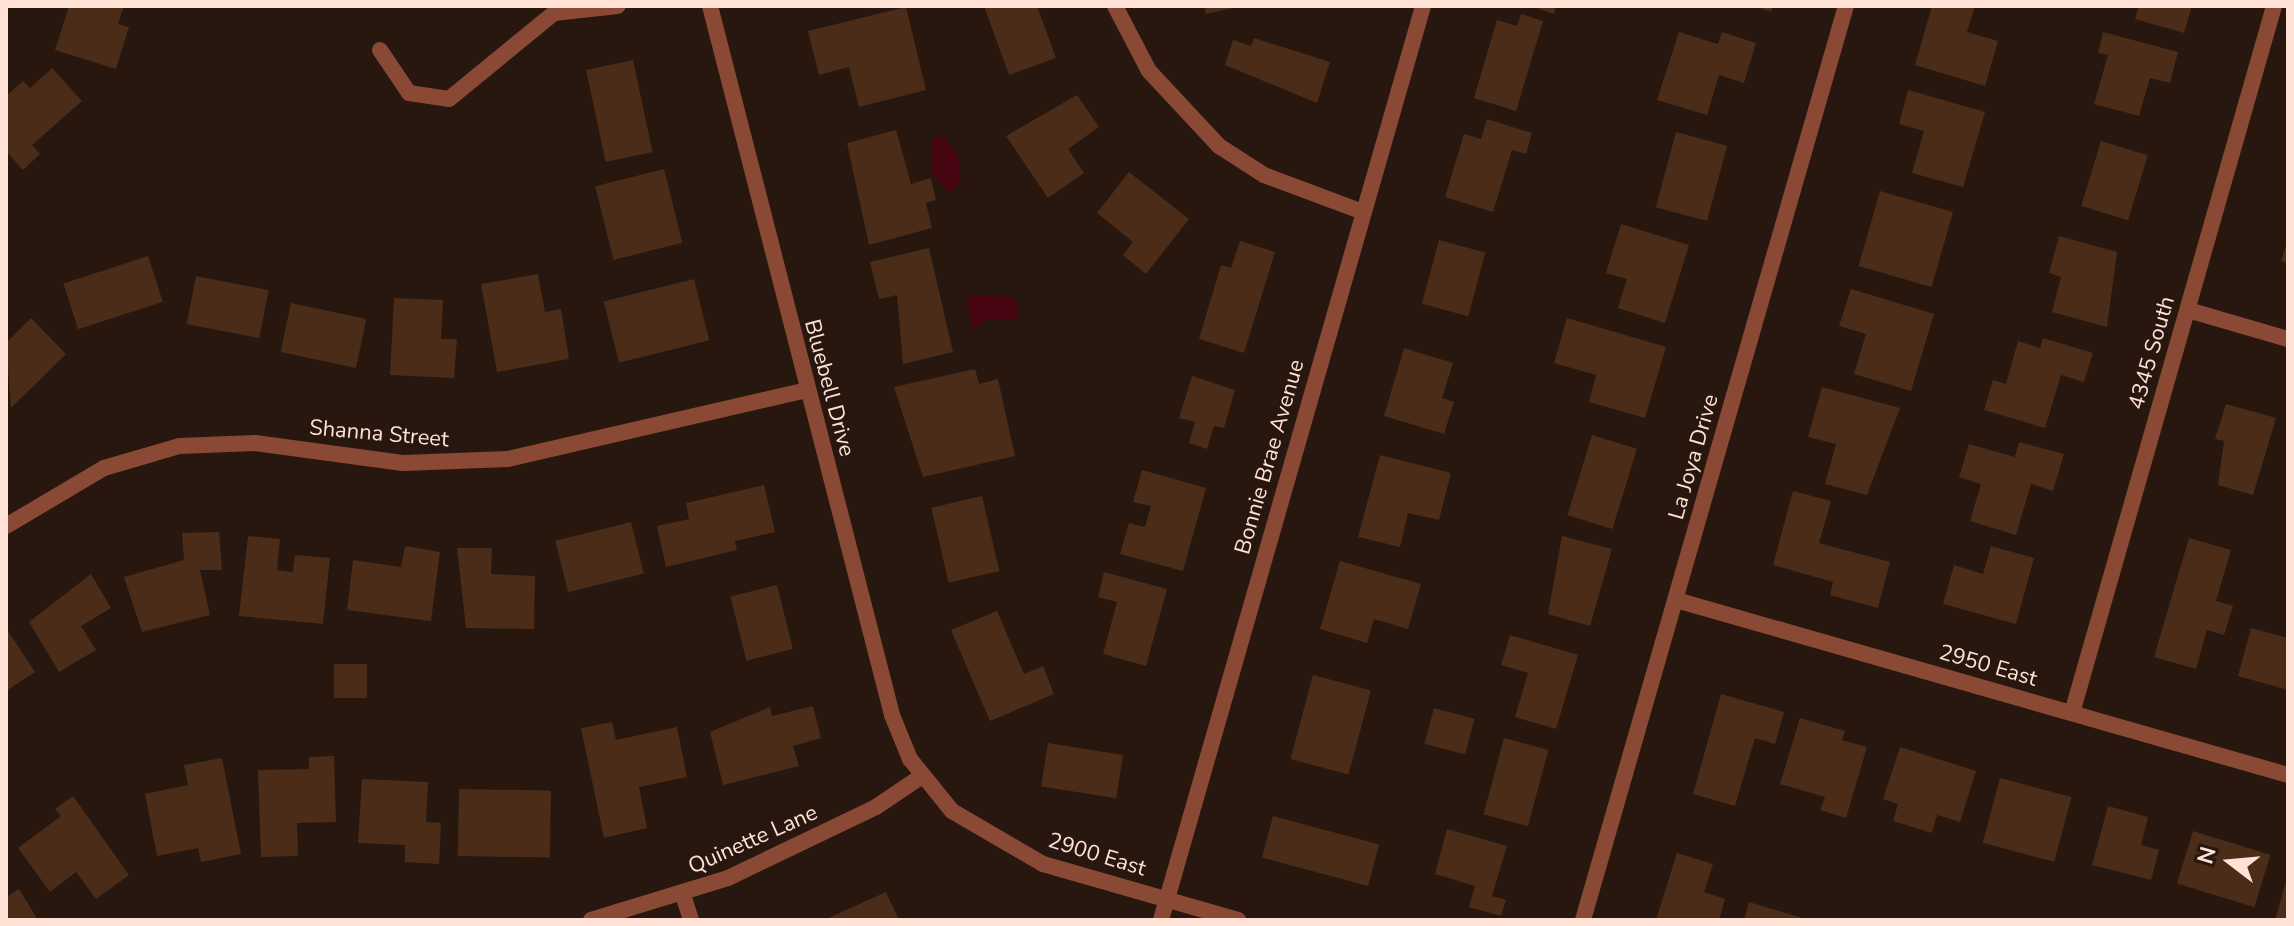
<!DOCTYPE html>
<html>
<head>
<meta charset="utf-8">
<style>
  body { margin:0 }
  #map { position:relative; width:2294px; height:926px; overflow:hidden; background:#28170e; font-family:"Nunito Sans",sans-serif }
  div>[style] { position:absolute }
  [style*='--x'] { left:calc(var(--x)*1px); top:calc(var(--y)*1px); width:calc(var(--w)*1px); rotate:calc(var(--a)*1deg) }
  .water>* { inset:0; background:#480612 }
  .building>* { inset:0; background:#4a2c18; transform-origin:0 0 }
  .lane>* { height:16px; margin:-8px; padding:0 8px; transform-origin:8px; border-radius:8px; background:#8a4935 }
  .street>* { height:16px; margin:-8px; padding:0 8px; transform-origin:8px; border-radius:8px; background:#8a4935 }
  span { translate:-50% -50%; white-space:nowrap; text-align:center; line-height:1.15; -webkit-text-stroke:6px #28170e; paint-order:stroke }
  .street-label { font-size:22px; color:#ffe1d5 }
  .frame { position:absolute; inset:0; border:8px solid #ffe1d5; pointer-events:none }
  .north { position:absolute; left:2190px; top:822px; width:80px; height:80px; -webkit-text-stroke:6px #28170e; paint-order:stroke; rotate:286deg; font-size:22px; font-weight:700; line-height:32px; text-align:center; color:#ffe1d5 }
  .north::after { content:''; display:block; margin:auto; width:28px; height:36px; background:#ffe1d5; clip-path:polygon(50% 0,100% 100%,50% 72%,0 100%) }
</style>
</head>
<body>
<div id="map">
  <div class="water">
    <div style="clip-path:polygon(933px 136px,946px 138px,957px 155px,961px 179px,951px 193px,931px 173px)"></div>
    <div style="clip-path:polygon(966px 295px,1015px 297px,1018px 320px,987px 319px,972px 330px)"></div>
  </div>
  <div class="building">
    <div style="clip-path:polygon(69px 6px,124px 6px,118px 24px,129px 27px,116px 69px,55px 50px)"></div>
    <div style="clip-path:polygon(984px 6px,1037px 6px,1056px 58px,1009px 75px)"></div>
    <div style="clip-path:polygon(1204px 6px,1237px 6px,1237px 7px,1206px 14px)"></div>
    <div style="clip-path:polygon(1530px 6px,1556px 6px,1554px 14px)"></div>
    <div style="clip-path:polygon(1754px 6px,1773px 6px,1771px 12px)"></div>
    <div style="clip-path:polygon(1932px 6px,1975px 6px,1967px 32px,1998px 41px,1985px 86px,1915px 65px)"></div>
    <div style="clip-path:polygon(2139px 6px,2192px 6px,2184px 33px,2135px 19px)"></div>
    <div style="clip-path:polygon(906px 7px,926px 90px,859px 107px,849px 67px,819px 75px,808px 31px)"></div>
    <div style="clip-path:polygon(1521px 14px,1543px 21px,1516px 111px,1474px 98px,1497px 20px,1517px 26px)"></div>
    <div style="clip-path:polygon(1679px 32px,1718px 44px,1722px 32px,1756px 43px,1744px 83px,1719px 75px,1707px 115px,1657px 100px)"></div>
    <div style="clip-path:polygon(2103px 32px,2178px 52px,2170px 83px,2150px 78px,2139px 116px,2094px 104px,2108px 55px,2098px 53px)"></div>
    <div style="clip-path:polygon(1254px 38px,1330px 62px,1317px 103px,1225px 65px,1233px 40px,1251px 46px)"></div>
    <div style="left:633px;top:60px;width:94px;height:48px;rotate:78deg"></div>
    <div style="clip-path:polygon(52px 68px,82px 101px,32px 145px,40px 154px,23px 170px,6px 151px,6px 96px,23px 81px,30px 88px)"></div>
    <div style="clip-path:polygon(1908px 90px,1985px 112px,1963px 187px,1912px 173px,1924px 131px,1899px 124px)"></div>
    <div style="clip-path:polygon(1077px 95px,1099px 127px,1068px 149px,1084px 173px,1048px 198px,1006px 136px)"></div>
    <div style="clip-path:polygon(1487px 119px,1532px 133px,1526px 154px,1512px 150px,1493px 212px,1445px 197px,1464px 134px,1481px 139px)"></div>
    <div style="clip-path:polygon(896px 130px,911px 184px,931px 178px,936px 200px,926px 203px,932px 228px,869px 245px,847px 143px)"></div>
    <div style="left:1676px;top:132px;width:53px;height:78px;rotate:15deg"></div>
    <div style="left:2101px;top:141px;width:49px;height:68px;rotate:17deg"></div>
    <div style="left:664px;top:169px;width:76px;height:71px;rotate:76deg"></div>
    <div style="clip-path:polygon(1129px 172px,1189px 219px,1146px 274px,1123px 255px,1133px 242px,1097px 213px)"></div>
    <div style="left:1880px;top:191px;width:76px;height:78px;rotate:16deg"></div>
    <div style="clip-path:polygon(1621px 224px,1689px 245px,1665px 323px,1618px 308px,1627px 279px,1606px 273px)"></div>
    <div style="clip-path:polygon(2059px 236px,2117px 252px,2107px 327px,2052px 312px,2061px 277px,2049px 273px)"></div>
    <div style="left:1439px;top:240px;width:48px;height:66px;rotate:15deg"></div>
    <div style="clip-path:polygon(1240px 241px,1275px 252px,1244px 353px,1199px 339px,1221px 265px,1231px 268px)"></div>
    <div style="clip-path:polygon(2287px 242px,2288px 242px,2288px 263px,2281px 261px)"></div>
    <div style="clip-path:polygon(929px 248px,953px 352px,903px 364px,897px 295px,879px 299px,870px 262px)"></div>
    <div style="left:148px;top:256px;width:48px;height:89px;rotate:72deg"></div>
    <div style="clip-path:polygon(538px 274px,545px 312px,561px 309px,569px 359px,497px 372px,481px 284px)"></div>
    <div style="left:196px;top:276px;width:74px;height:49px;rotate:11deg"></div>
    <div style="left:694px;top:279px;width:63px;height:93px;rotate:76deg"></div>
    <div style="clip-path:polygon(1851px 289px,1934px 314px,1911px 391px,1854px 374px,1866px 334px,1839px 326px)"></div>
    <div style="clip-path:polygon(394px 298px,443px 300px,441px 339px,457px 339px,454px 378px,390px 375px)"></div>
    <div style="left:291px;top:303px;width:77px;height:50px;rotate:12deg"></div>
    <div style="clip-path:polygon(31px 318px,66px 354px,11px 408px,6px 343px)"></div>
    <div style="clip-path:polygon(1567px 318px,1666px 347px,1645px 418px,1589px 402px,1596px 375px,1554px 363px)"></div>
    <div style="clip-path:polygon(2043px 338px,2093px 353px,2084px 382px,2061px 375px,2045px 428px,1984px 410px,1993px 380px,2006px 384px,2018px 341px,2040px 348px)"></div>
    <div style="clip-path:polygon(1404px 348px,1453px 363px,1442px 398px,1454px 402px,1444px 434px,1384px 416px)"></div>
    <div style="clip-path:polygon(975px 369px,979px 384px,998px 379px,1015px 456px,923px 477px,894px 387px)"></div>
    <div style="clip-path:polygon(1192px 376px,1235px 390px,1224px 428px,1214px 426px,1207px 449px,1189px 443px,1195px 422px,1179px 418px)"></div>
    <div style="clip-path:polygon(1822px 387px,1900px 408px,1867px 495px,1825px 484px,1836px 444px,1808px 437px)"></div>
    <div style="clip-path:polygon(2226px 404px,2276px 418px,2253px 495px,2218px 485px,2224px 441px,2215px 439px)"></div>
    <div style="left:1592px;top:435px;width:47px;height:84px;rotate:17deg"></div>
    <div style="clip-path:polygon(2019px 442px,2064px 454px,2053px 491px,2031px 484px,2016px 535px,1970px 521px,1981px 484px,1959px 477px,1969px 444px,2015px 457px)"></div>
    <div style="clip-path:polygon(1380px 455px,1451px 473px,1439px 520px,1408px 513px,1400px 547px,1358px 537px)"></div>
    <div style="clip-path:polygon(1142px 470px,1206px 488px,1183px 571px,1120px 554px,1129px 523px,1145px 527px,1151px 506px,1133px 502px)"></div>
    <div style="clip-path:polygon(764px 485px,775px 532px,735px 541px,737px 550px,666px 567px,657px 526px,689px 519px,686px 503px)"></div>
    <div style="clip-path:polygon(1793px 491px,1831px 501px,1819px 543px,1890px 562px,1878px 608px,1830px 595px,1833px 582px,1773px 565px)"></div>
    <div style="left:982px;top:496px;width:77px;height:52px;rotate:77deg"></div>
    <div style="left:631px;top:522px;width:53px;height:78px;rotate:76deg"></div>
    <div style="clip-path:polygon(219px 532px,222px 570px,200px 570px,210px 615px,142px 632px,124px 577px,184px 560px,182px 533px)"></div>
    <div style="clip-path:polygon(248px 536px,280px 539px,277px 570px,293px 572px,295px 555px,330px 558px,323px 624px,239px 616px)"></div>
    <div style="clip-path:polygon(1562px 536px,1612px 549px,1590px 626px,1548px 614px)"></div>
    <div style="clip-path:polygon(2189px 538px,2231px 550px,2216px 601px,2233px 606px,2224px 635px,2207px 630px,2196px 669px,2154px 657px)"></div>
    <div style="clip-path:polygon(405px 546px,440px 552px,431px 621px,347px 610px,353px 560px,401px 567px)"></div>
    <div style="clip-path:polygon(1991px 546px,2034px 558px,2016px 624px,1943px 604px,1954px 565px,1983px 574px)"></div>
    <div style="clip-path:polygon(457px 548px,492px 548px,491px 574px,535px 576px,534px 629px,466px 628px)"></div>
    <div style="clip-path:polygon(1340px 561px,1421px 584px,1408px 629px,1374px 619px,1367px 643px,1320px 629px)"></div>
    <div style="clip-path:polygon(1104px 572px,1167px 589px,1146px 666px,1103px 654px,1117px 602px,1098px 597px)"></div>
    <div style="clip-path:polygon(91px 574px,111px 608px,81px 626px,96px 650px,59px 672px,29px 622px)"></div>
    <div style="left:777px;top:585px;width:66px;height:48px;rotate:76deg"></div>
    <div style="clip-path:polygon(997px 611px,1024px 674px,1043px 666px,1054px 694px,990px 721px,951px 630px)"></div>
    <div style="clip-path:polygon(2251px 628px,2288px 638px,2288px 690px,2238px 676px)"></div>
    <div style="clip-path:polygon(8px 631px,35px 672px,6px 691px,6px 632px)"></div>
    <div style="clip-path:polygon(1510px 635px,1578px 655px,1556px 729px,1515px 717px,1528px 673px,1501px 665px)"></div>
    <div style="left:367px;top:664px;width:34px;height:33px;rotate:90deg"></div>
    <div style="left:1313px;top:675px;width:60px;height:87px;rotate:15deg"></div>
    <div style="clip-path:polygon(1721px 694px,1784px 712px,1775px 744px,1755px 738px,1735px 806px,1693px 794px)"></div>
    <div style="clip-path:polygon(813px 706px,821px 738px,793px 746px,799px 766px,723px 785px,710px 732px,770px 707px,772px 716px)"></div>
    <div style="left:1434px;top:708px;width:42px;height:37px;rotate:15deg"></div>
    <div style="clip-path:polygon(1800px 718px,1845px 731px,1842px 740px,1867px 747px,1846px 818px,1820px 810px,1825px 797px,1780px 784px)"></div>
    <div style="clip-path:polygon(612px 722px,616px 740px,677px 727px,687px 777px,639px 787px,647px 828px,604px 838px,581px 728px)"></div>
    <div style="left:1504px;top:738px;width:46px;height:79px;rotate:15deg"></div>
    <div style="left:1048px;top:743px;width:76px;height:44px;rotate:9deg"></div>
    <div style="clip-path:polygon(1900px 747px,1976px 771px,1960px 822px,1937px 815px,1932px 833px,1893px 821px,1898px 804px,1883px 799px)"></div>
    <div style="clip-path:polygon(334px 756px,336px 822px,297px 823px,298px 856px,261px 857px,258px 770px,309px 769px,309px 757px)"></div>
    <div style="clip-path:polygon(222px 758px,241px 854px,201px 862px,198px 848px,157px 856px,145px 794px,188px 785px,184px 765px)"></div>
    <div style="left:2000px;top:778px;width:74px;height:67px;rotate:15deg"></div>
    <div style="clip-path:polygon(362px 779px,428px 782px,426px 822px,441px 823px,439px 864px,405px 862px,405px 845px,358px 843px)"></div>
    <div style="left:459px;top:789px;width:92px;height:67px;rotate:1deg"></div>
    <div style="clip-path:polygon(73px 796px,129px 875px,96px 899px,76px 872px,50px 892px,18px 848px,61px 816px,55px 809px)"></div>
    <div style="clip-path:polygon(2108px 806px,2148px 817px,2141px 845px,2159px 850px,2151px 880px,2092px 865px)"></div>
    <div style="left:1273px;top:816px;width:110px;height:43px;rotate:15deg"></div>
    <div style="clip-path:polygon(1447px 829px,1507px 846px,1492px 896px,1506px 900px,1501px 916px,1469px 907px,1475px 886px,1435px 874px)"></div>
    <div style="left:2193px;top:831px;width:81px;height:55px;rotate:17deg"></div>
    <div style="clip-path:polygon(1677px 853px,1713px 864px,1704px 892px,1725px 899px,1719px 920px,1656px 920px)"></div>
    <div style="clip-path:polygon(2287px 878px,2288px 920px,2275px 920px)"></div>
    <div style="clip-path:polygon(19px 889px,38px 920px,6px 920px,6px 897px)"></div>
    <div style="clip-path:polygon(886px 892px,899px 920px,824px 920px)"></div>
    <div style="clip-path:polygon(1749px 902px,1806px 919px,1806px 920px,1744px 920px)"></div>
  </div>
  <div class="lane">
    <div style="--x:380;--y:50;--w:52;--a:56"></div>
    <div style="--x:409;--y:93;--w:40;--a:8.5"></div>
    <div style="--x:449;--y:99;--w:136;--a:-39.3"></div>
    <div style="--x:554;--y:13;--w:64;--a:-6.2"></div>
  </div>
  <div class="street">
    <div style="--x:710;--y:6;--w:732;--a:75.6"></div>
    <div style="--x:892;--y:715;--w:48;--a:67.8"></div>
    <div style="--x:910;--y:759;--w:67;--a:51.1"></div>
    <div style="--x:952;--y:811;--w:105;--a:30.2"></div>
    <div style="--x:1043;--y:864;--w:203;--a:16"></div>
    <div style="--x:1115;--y:6;--w:73;--a:62.4"></div>
    <div style="--x:1149;--y:71;--w:103;--a:47"></div>
    <div style="--x:1219;--y:146;--w:54;--a:32.8"></div>
    <div style="--x:1264;--y:175;--w:106;--a:20.5"></div>
    <div style="--x:2188;--y:310;--w:104;--a:16.2"></div>
    <div style="--x:6;--y:526;--w:114;--a:-30.6"></div>
    <div style="--x:104;--y:468;--w:78;--a:-16.3"></div>
    <div style="--x:179;--y:446;--w:76;--a:-2.3"></div>
    <div style="--x:255;--y:443;--w:149;--a:7.7"></div>
    <div style="--x:403;--y:463;--w:105;--a:-2.2"></div>
    <div style="--x:508;--y:459;--w:307;--a:-13"></div>
    <div style="--x:1676;--y:600;--w:637;--a:15.96"></div>
    <div style="--x:2072;--y:713;--w:735;--a:-74.05"></div>
    <div style="--x:683;--y:895;--w:26;--a:72"></div>
    <div style="--x:591;--y:920;--w:143;--a:-17"></div>
    <div style="--x:728;--y:878;--w:164;--a:-25.6"></div>
    <div style="--x:876;--y:807;--w:55;--a:-34"></div>
    <div style="--x:1161;--y:920;--w:951;--a:-74"></div>
    <div style="--x:1583;--y:920;--w:951;--a:-73.95"></div>
  </div>
  <div class="street-label">
    <span style="left:2152px;top:353px;rotate:-74deg">4345 South</span>
    <span style="left:829px;top:388px;rotate:75deg">Bluebell Drive</span>
    <span style="left:379px;top:434px;rotate:5deg">Shanna Street</span>
    <span style="left:1270px;top:457px;rotate:-74deg">Bonnie Brae Avenue</span>
    <span style="left:1694px;top:457px;rotate:-74deg">La Joya Drive</span>
    <span style="left:1988px;top:666px;rotate:16deg">2950 East</span>
    <span style="left:753px;top:840px;rotate:-24deg">Quinette Lane</span>
    <span style="left:1097px;top:855px;rotate:17deg">2900 East</span>
  </div>
  <div class="frame"></div>
  <div class="north">N</div>
</div>
</body>
</html>
